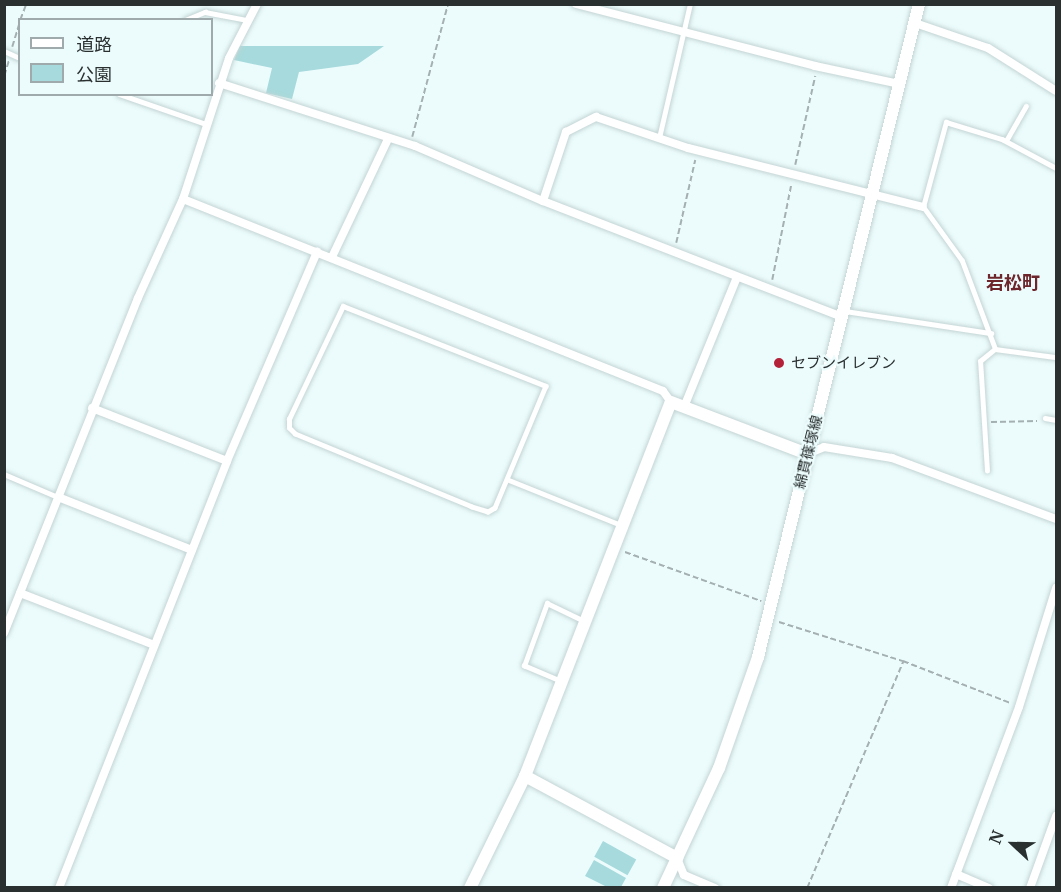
<!DOCTYPE html>
<html>
<head>
<meta charset="utf-8">
<style>
  body { margin:0 }
  #map { position:relative; width:1061px; height:892px; overflow:hidden; background:#ecfcfd; font-family:Merriweather,"Noto Sans JP",serif }
  div>[style] { position:absolute }
  [style*='--x'] { left:calc(var(--x)*1px); top:calc(var(--y)*1px); width:calc(var(--w)*1px); rotate:calc(var(--a)*1deg) }
  .green>* { inset:0; background:#a7dadc; transform-origin:0 0 }
  .path>* { height:1.5px; margin-top:-0.75px; transform-origin:0; background:repeating-linear-gradient(90deg,#a4b0b1 0 6px,transparent 0 9px) }
  .roads { filter:drop-shadow(0 0 2px #c4d4d4) drop-shadow(0 0 2px #c4d4d4) }
  .lane>* { height:4.5px; margin:-2.25px; padding:0 2.25px; transform-origin:2.25px; border-radius:2.25px; background:#fff }
  .street>* { height:8px; margin:-4px; padding:0 4px; transform-origin:4px; border-radius:4px; background:#fff }
  .secondary>* { height:12px; margin:-6px; padding:0 6px; transform-origin:6px; border-radius:6px; background:#fff }
  .dots>* { width:16px; height:16px; translate:-50% -50%; box-sizing:border-box; border:3px solid #ecfcfd; border-radius:50% }
  span { translate:-50% -50%; white-space:nowrap; text-align:center; line-height:1.15; -webkit-text-stroke:4.5px #ecfcfd; paint-order:stroke }
  .poi-label { font-size:15px; color:#2a3030 }
  .left { translate:0 -50%; text-align:left }
  .street-label { font-size:15px; color:#2a3030 }
  .quarter-label { font-size:18px; color:#6d272c; font-weight:700 }
  .frame { position:absolute; inset:0; border:6px solid #2a3030; pointer-events:none }
  .legend { position:absolute; left:18px; top:18px; width:195px; height:78px; box-sizing:border-box; background:#ecfcfd; border:2px solid #9eaaab; margin:0; padding:8px 10px; list-style:none; font-size:18px; color:#2a3030 }
  .legend li { display:flex; align-items:center; gap:12px; height:30px }
  .legend b { width:30px; border:2px solid #9eaaab }
  .north { position:absolute; left:983px; top:814px; width:60px; height:60px; -webkit-text-stroke:4px #ecfcfd; paint-order:stroke; rotate:292deg; font-size:16px; font-weight:700; line-height:24px; text-align:center; color:#2a3030 }
  .north::after { content:''; display:block; margin:auto; width:21px; height:27px; background:#2a3030; clip-path:polygon(50% 0,100% 100%,50% 72%,0 100%) }
</style>
</head>
<body>
<div id="map">
  <div class="green">
    <div style="clip-path:polygon(240px 46px,384px 46px,358px 64px,299px 72px,292px 99px,266px 93px,272px 68px,234px 60px)"></div>
    <div style="left:603px;top:841px;width:38px;height:18px;rotate:29deg"></div>
    <div style="clip-path:polygon(594px 860px,626px 878px,621px 887px,607px 887px,585px 876px)"></div>
  </div>
  <div class="path">
    <div style="--x:20;--y:20;--w:17;--a:-69"></div>
    <div style="--x:12;--y:47;--w:27;--a:-73"></div>
    <div style="--x:4;--y:76;--w:17;--a:-73"></div>
    <div style="--x:412;--y:137;--w:138;--a:-74.9"></div>
    <div style="--x:795;--y:165;--w:91;--a:-77.3"></div>
    <div style="--x:676;--y:243;--w:85;--a:-77.1"></div>
    <div style="--x:772;--y:280;--w:97;--a:-78.7"></div>
    <div style="--x:991;--y:422;--w:46;--a:-1.2"></div>
    <div style="--x:625;--y:552;--w:145;--a:19.8"></div>
    <div style="--x:779;--y:622;--w:130;--a:17.5"></div>
    <div style="--x:903;--y:661;--w:115;--a:21.4"></div>
    <div style="--x:807;--y:888;--w:246;--a:-67"></div>
  </div>
  <div class="roads">
    <div class="lane">
      <div style="--x:185;--y:20;--w:22;--a:-22"></div>
      <div style="--x:205;--y:12;--w:43;--a:10.8"></div>
      <div style="--x:4;--y:51;--w:17;--a:24"></div>
      <div style="--x:119;--y:94;--w:92;--a:19"></div>
      <div style="--x:659;--y:138;--w:138;--a:-77"></div>
      <div style="--x:1006;--y:141;--w:40;--a:-60.3"></div>
      <div style="--x:343;--y:306;--w:218;--a:21.5"></div>
      <div style="--x:546;--y:386;--w:132;--a:112.7"></div>
      <div style="--x:495;--y:508;--w:8;--a:150"></div>
      <div style="--x:488;--y:512;--w:17;--a:-163"></div>
      <div style="--x:472;--y:507;--w:191;--a:-157.6"></div>
      <div style="--x:295;--y:434;--w:8;--a:-135"></div>
      <div style="--x:289;--y:428;--w:9;--a:-90"></div>
      <div style="--x:289;--y:419;--w:125;--a:-64.5"></div>
      <div style="--x:845;--y:311;--w:148;--a:8.6"></div>
      <div style="--x:995;--y:349;--w:94;--a:-110.6"></div>
      <div style="--x:962;--y:261;--w:67;--a:-125.8"></div>
      <div style="--x:923;--y:207;--w:88;--a:-74.9"></div>
      <div style="--x:946;--y:122;--w:59;--a:16.9"></div>
      <div style="--x:1002;--y:139;--w:61;--a:28.2"></div>
      <div style="--x:1045;--y:418;--w:11;--a:10"></div>
      <div style="--x:987;--y:471;--w:110;--a:-93.6"></div>
      <div style="--x:980;--y:361;--w:19;--a:-39"></div>
      <div style="--x:995;--y:349;--w:62;--a:7.5"></div>
      <div style="--x:4;--y:474;--w:59;--a:23.1"></div>
      <div style="--x:509;--y:480;--w:121;--a:21.9"></div>
      <div style="--x:560;--y:681;--w:39;--a:-157"></div>
      <div style="--x:524;--y:666;--w:67;--a:-69.9"></div>
      <div style="--x:547;--y:603;--w:41;--a:25.9"></div>
    </div>
    <div class="street">
      <div style="--x:576;--y:4;--w:247;--a:14.5"></div>
      <div style="--x:815;--y:66;--w:87;--a:12"></div>
      <div style="--x:915;--y:23;--w:77;--a:18.9"></div>
      <div style="--x:988;--y:48;--w:80;--a:32.3"></div>
      <div style="--x:219;--y:83;--w:206;--a:17.8"></div>
      <div style="--x:415;--y:146;--w:139;--a:23.3"></div>
      <div style="--x:543;--y:201;--w:321;--a:21.2"></div>
      <div style="--x:183;--y:199;--w:517;--a:21.8"></div>
      <div style="--x:663;--y:391;--w:14;--a:54"></div>
      <div style="--x:543;--y:201;--w:73;--a:-71.6"></div>
      <div style="--x:566;--y:132;--w:34;--a:-27"></div>
      <div style="--x:596;--y:117;--w:97;--a:18.6"></div>
      <div style="--x:688;--y:148;--w:242;--a:14.1"></div>
      <div style="--x:332;--y:257;--w:131;--a:-64.6"></div>
      <div style="--x:684;--y:407;--w:140;--a:-67.8"></div>
      <div style="--x:92;--y:408;--w:145;--a:21.4"></div>
      <div style="--x:807;--y:454;--w:18;--a:-22"></div>
      <div style="--x:824;--y:447;--w:69;--a:9.2"></div>
      <div style="--x:892;--y:458;--w:175;--a:20.4"></div>
      <div style="--x:58;--y:497;--w:144;--a:21.6"></div>
      <div style="--x:20;--y:593;--w:144;--a:21.2"></div>
      <div style="--x:4;--y:633;--w:361;--a:-68.2"></div>
      <div style="--x:138;--y:298;--w:109;--a:-65.6"></div>
      <div style="--x:183;--y:199;--w:148;--a:-71.9"></div>
      <div style="--x:229;--y:58;--w:61;--a:-62.6"></div>
      <div style="--x:677;--y:858;--w:18;--a:68"></div>
      <div style="--x:684;--y:875;--w:34;--a:23"></div>
      <div style="--x:956;--y:874;--w:36;--a:23"></div>
      <div style="--x:59;--y:888;--w:459;--a:-68.5"></div>
      <div style="--x:227;--y:461;--w:228;--a:-66.7"></div>
      <div style="--x:951;--y:888;--w:193;--a:-69.4"></div>
      <div style="--x:1019;--y:707;--w:125;--a:-72.7"></div>
      <div style="--x:1030;--y:888;--w:77;--a:-70.1"></div>
    </div>
    <div class="secondary">
      <div style="--x:525;--y:776;--w:173;--a:28.3"></div>
      <div style="--x:470;--y:888;--w:125;--a:-63.8"></div>
      <div style="--x:525;--y:776;--w:401;--a:-68.7"></div>
      <div style="--x:671;--y:402;--w:146;--a:20.9"></div>
      <div style="--x:663;--y:888;--w:132;--a:-65"></div>
      <div style="--x:719;--y:768;--w:118;--a:-70.6"></div>
      <div style="--x:758;--y:657;--w:673;--a:-76.15"></div>
    </div>
  </div>
  <div class="dots">
    <div style="left:779px;top:363px;background:#b42239"></div>
  </div>
  <div class="poi-label">
    <span class="left" style="left:791px;top:363px">セブンイレブン</span>
  </div>
  <div class="street-label">
    <span style="left:808px;top:452px;rotate:-76deg">綿貫篠塚線</span>
  </div>
  <div class="quarter-label">
    <span style="left:1013px;top:283px">岩松町</span>
  </div>
  <div class="frame"></div>
  <ul class="legend">
  <li><b style="height:8px;background:#fff"></b>道路</li>
  <li><b style="height:16px;background:#a7dadc"></b>公園</li>
  </ul>
  <div class="north">N</div>
</div>
</body>
</html>
